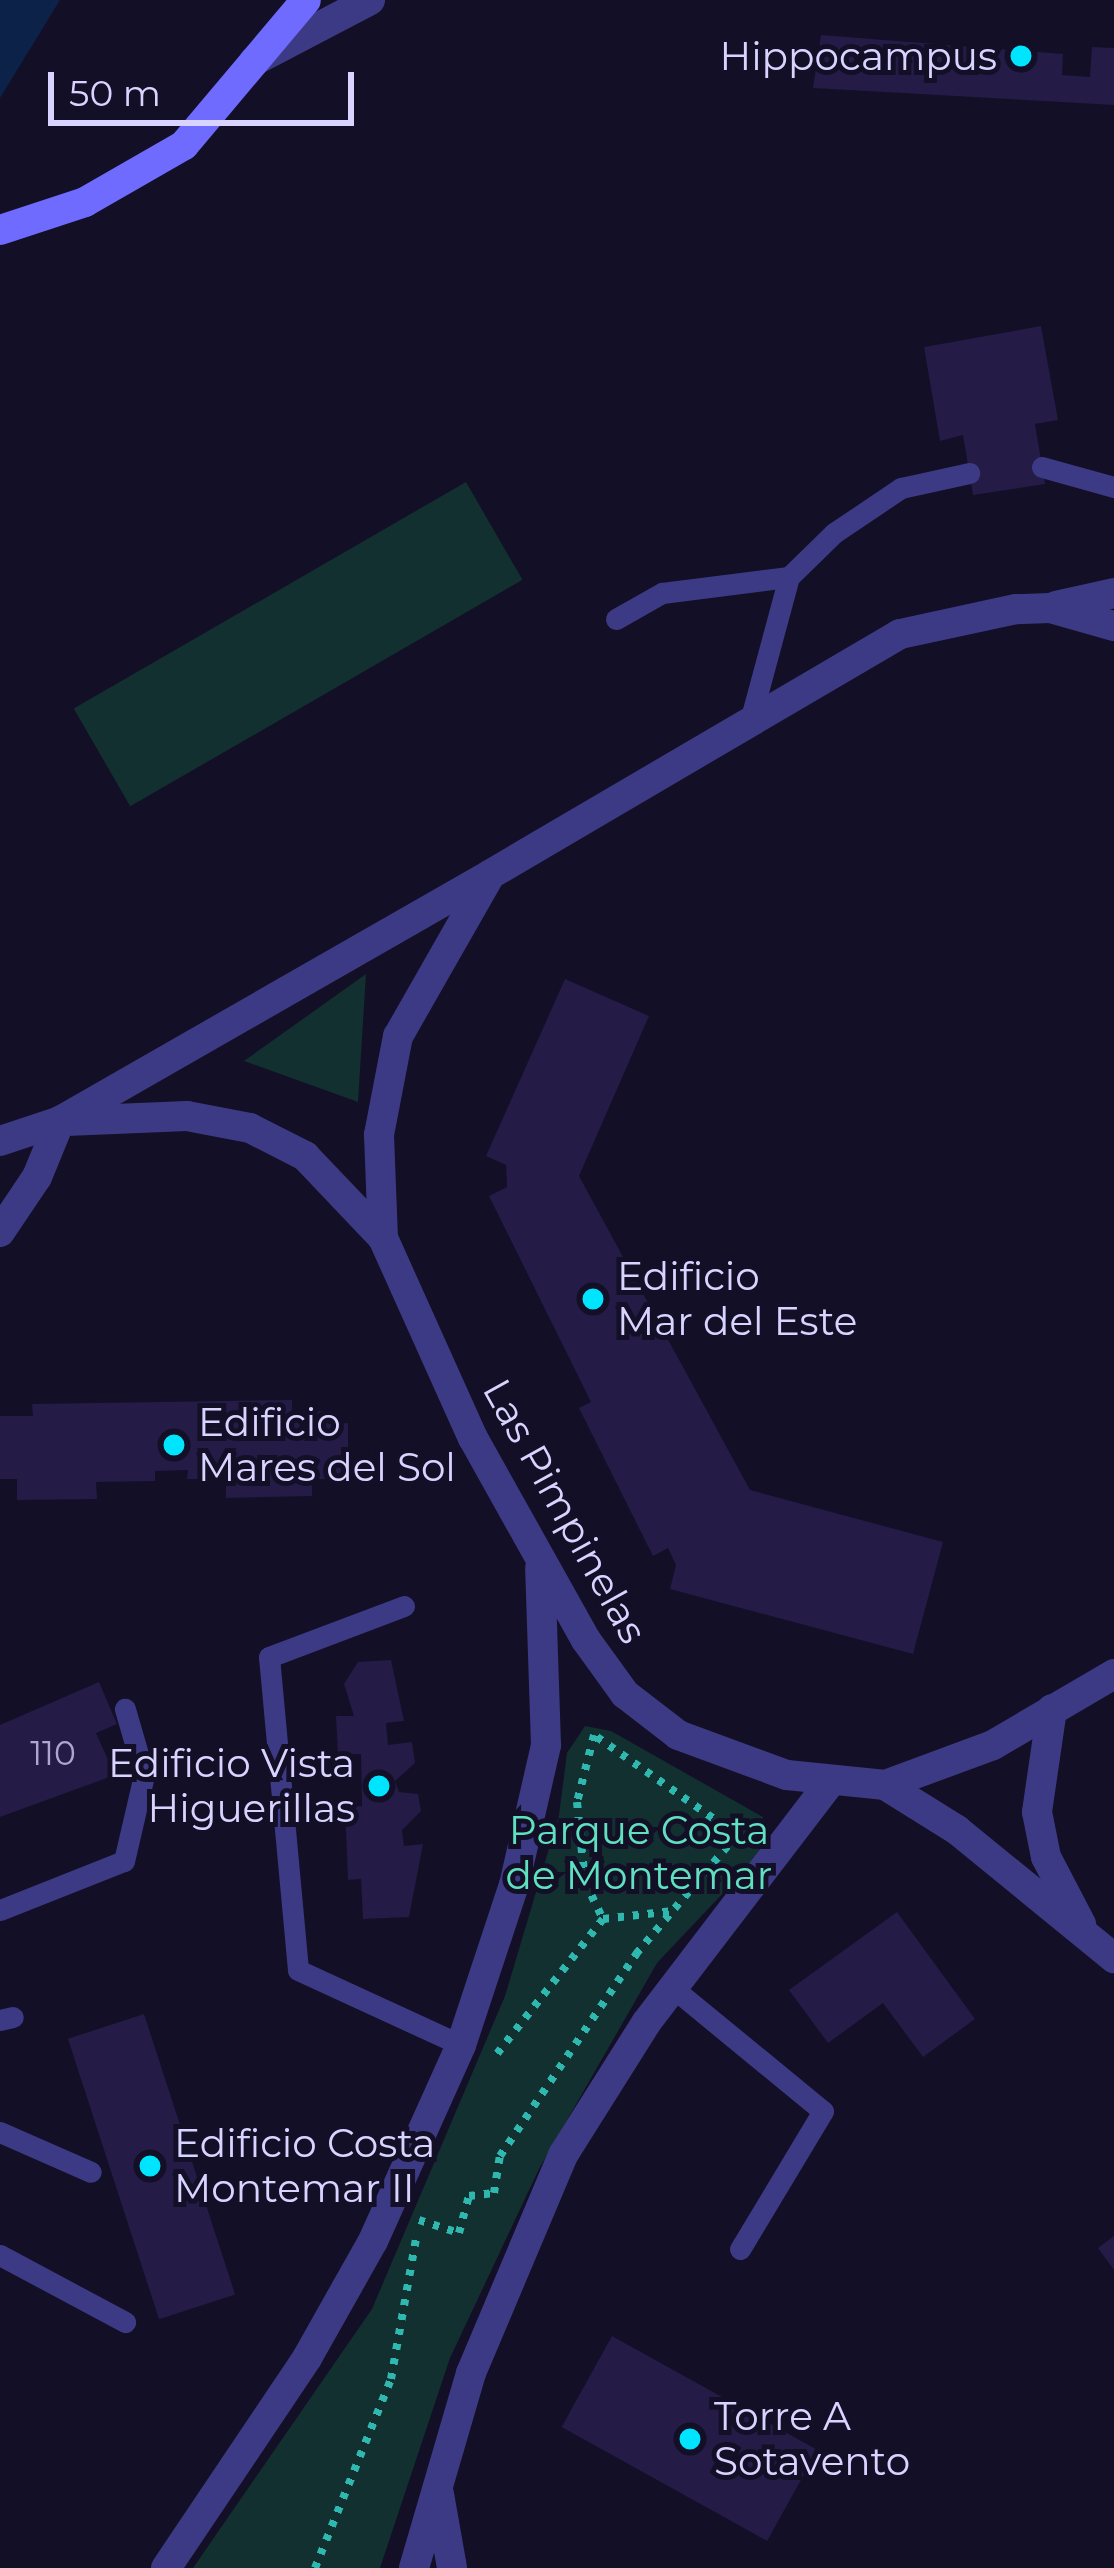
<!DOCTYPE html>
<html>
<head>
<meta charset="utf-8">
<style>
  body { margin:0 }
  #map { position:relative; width:1114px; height:2568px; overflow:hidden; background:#130f26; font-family:Montserrat,sans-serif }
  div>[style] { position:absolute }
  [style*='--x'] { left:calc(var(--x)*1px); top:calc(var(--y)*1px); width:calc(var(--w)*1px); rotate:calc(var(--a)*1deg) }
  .green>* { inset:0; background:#12302f; transform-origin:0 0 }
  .water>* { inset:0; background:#0c2248 }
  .building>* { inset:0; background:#241b47; transform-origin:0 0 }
  .path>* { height:8px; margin-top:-4px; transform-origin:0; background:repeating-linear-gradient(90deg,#2fb8b0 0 6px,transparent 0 15px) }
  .service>* { height:21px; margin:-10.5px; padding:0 10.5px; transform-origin:10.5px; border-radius:10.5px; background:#3d3a85 }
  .minor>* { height:30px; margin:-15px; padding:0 15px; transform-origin:15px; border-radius:15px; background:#3d3a85 }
  .tertiary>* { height:30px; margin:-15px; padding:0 15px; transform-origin:15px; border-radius:15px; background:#3d3a85 }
  .secondary>* { height:30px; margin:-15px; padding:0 15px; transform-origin:15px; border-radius:15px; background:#6f6bff }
  .dots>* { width:33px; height:33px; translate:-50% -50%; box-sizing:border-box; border:6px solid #130f26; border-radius:50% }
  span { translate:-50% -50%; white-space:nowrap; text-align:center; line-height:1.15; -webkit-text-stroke:10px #130f26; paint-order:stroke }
  .number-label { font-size:33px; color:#aca6d1 }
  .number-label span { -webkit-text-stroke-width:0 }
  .poi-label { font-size:39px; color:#d9d4ff }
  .right { translate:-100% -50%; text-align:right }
  .left { translate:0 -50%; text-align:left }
  .street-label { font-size:39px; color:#d9d4ff }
  .park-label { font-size:39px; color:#5fe0c0 }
  .scale { position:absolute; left:48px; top:72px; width:306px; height:54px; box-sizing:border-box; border:6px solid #d9d4ff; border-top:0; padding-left:15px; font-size:36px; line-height:42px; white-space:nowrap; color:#d9d4ff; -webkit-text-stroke:9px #130f26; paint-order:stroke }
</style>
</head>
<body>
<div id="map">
  <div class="green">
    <div style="left:466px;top:482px;width:113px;height:453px;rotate:60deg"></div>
    <div style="clip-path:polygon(366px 974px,358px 1102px,244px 1061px)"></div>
    <div style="clip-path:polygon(585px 1726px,611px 1731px,763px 1817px,759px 1855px,657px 1963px,539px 2169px,450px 2358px,380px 2568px,193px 2568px,372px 2309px,505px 1996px,559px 1815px,567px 1753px)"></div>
  </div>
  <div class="water">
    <div style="clip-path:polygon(0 0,60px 0,0 98px)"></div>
  </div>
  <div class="building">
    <div style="clip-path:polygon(821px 35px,1063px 54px,1062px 75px,1090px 77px,1092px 47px,1114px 48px,1114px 105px,813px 88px)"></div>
    <div style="clip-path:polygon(1041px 326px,1058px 420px,1035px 424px,1045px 484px,973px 495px,963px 435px,940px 441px,924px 347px)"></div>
    <div style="clip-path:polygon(565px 979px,649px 1016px,579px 1176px,750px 1490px,943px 1542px,913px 1654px,670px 1589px,676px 1565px,668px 1548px,653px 1556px,579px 1408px,591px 1402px,489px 1196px,507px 1187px,506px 1165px,486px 1156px)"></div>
    <div style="clip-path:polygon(292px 1400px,292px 1412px,327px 1411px,328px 1424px,348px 1423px,348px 1465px,341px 1465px,341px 1479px,312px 1479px,312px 1496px,226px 1498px,226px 1479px,187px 1479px,188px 1470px,155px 1471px,155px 1481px,96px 1482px,97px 1499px,17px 1500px,17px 1479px,0 1479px,0 1416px,33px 1416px,32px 1404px)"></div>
    <div style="clip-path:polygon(391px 1660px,404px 1721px,386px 1723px,388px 1745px,412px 1742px,415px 1763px,395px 1781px,399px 1792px,418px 1794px,421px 1811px,402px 1830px,404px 1846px,423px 1844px,409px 1917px,363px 1919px,361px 1879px,348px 1880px,345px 1807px,362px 1806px,361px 1754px,338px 1755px,336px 1716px,354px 1716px,344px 1684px,358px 1662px)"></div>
    <div style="clip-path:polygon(99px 1682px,117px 1724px,96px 1733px,115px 1775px,0 1817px,0 1725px)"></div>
    <div style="clip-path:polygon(897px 1912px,975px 2019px,923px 2057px,883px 2003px,828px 2043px,789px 1990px)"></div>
    <div style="left:144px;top:2014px;width:295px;height:80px;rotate:72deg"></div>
    <div style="clip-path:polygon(1114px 2236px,1114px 2270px,1098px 2248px)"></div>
    <div style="left:612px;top:2336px;width:235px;height:104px;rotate:29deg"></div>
  </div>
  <div class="path">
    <div style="--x:603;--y:1919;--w:70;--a:-6.5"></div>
    <div style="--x:419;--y:2220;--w:42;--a:18"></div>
    <div style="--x:459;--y:2233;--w:38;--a:-75"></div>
    <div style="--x:469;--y:2196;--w:25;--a:-7"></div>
    <div style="--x:494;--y:2193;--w:37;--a:-81"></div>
    <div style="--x:500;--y:2156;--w:244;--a:-56"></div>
    <div style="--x:636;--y:1954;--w:156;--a:-49.7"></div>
    <div style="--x:737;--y:1835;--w:174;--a:-145"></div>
    <div style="--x:594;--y:1735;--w:69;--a:104.2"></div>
    <div style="--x:577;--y:1802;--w:80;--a:84.3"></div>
    <div style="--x:585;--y:1882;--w:41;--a:64.1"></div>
    <div style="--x:603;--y:1919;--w:173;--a:128.2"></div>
    <div style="--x:315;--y:2568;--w:204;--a:-68.1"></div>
    <div style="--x:391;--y:2379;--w:143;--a:-79.9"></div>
  </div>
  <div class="service">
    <div style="--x:1042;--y:467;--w:75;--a:15.5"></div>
    <div style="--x:616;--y:619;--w:53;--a:-29.5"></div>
    <div style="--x:662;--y:593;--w:128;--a:-7.2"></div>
    <div style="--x:749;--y:725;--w:153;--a:-74.9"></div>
    <div style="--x:789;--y:577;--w:63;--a:-44.4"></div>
    <div style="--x:834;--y:533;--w:81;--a:-33.9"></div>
    <div style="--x:901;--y:488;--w:70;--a:-12.4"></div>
    <div style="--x:404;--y:1606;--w:144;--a:159.3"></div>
    <div style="--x:269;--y:1657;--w:314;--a:84.7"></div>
    <div style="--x:298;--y:1970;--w:179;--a:24.7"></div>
    <div style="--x:0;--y:1910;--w:133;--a:-21.6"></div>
    <div style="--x:124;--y:1861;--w:88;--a:-76.9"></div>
    <div style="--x:144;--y:1775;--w:69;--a:-106.1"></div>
    <div style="--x:673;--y:1988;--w:194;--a:39.4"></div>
    <div style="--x:823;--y:2111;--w:161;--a:121"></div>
    <div style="--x:0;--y:2020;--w:13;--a:-13"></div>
    <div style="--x:0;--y:2132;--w:99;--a:23.7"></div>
    <div style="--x:0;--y:2255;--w:142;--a:28.2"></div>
  </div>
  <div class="minor">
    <div style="--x:66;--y:1121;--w:121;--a:-2.4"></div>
    <div style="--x:187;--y:1116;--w:64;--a:10.8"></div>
    <div style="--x:250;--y:1128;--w:62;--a:27"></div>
    <div style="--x:305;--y:1156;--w:113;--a:46.4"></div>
    <div style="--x:0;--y:1141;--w:63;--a:-18.4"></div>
    <div style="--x:60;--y:1121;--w:495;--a:-29.8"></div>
    <div style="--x:0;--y:1232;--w:66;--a:-56.1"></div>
    <div style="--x:37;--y:1177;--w:61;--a:-67.7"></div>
    <div style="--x:439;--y:2494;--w:75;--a:80"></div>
  </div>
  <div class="tertiary">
    <div style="--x:254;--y:61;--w:131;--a:-27.7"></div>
    <div style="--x:1056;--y:606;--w:59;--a:-12.6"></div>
    <div style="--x:1114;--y:626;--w:66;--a:-164.3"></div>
    <div style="--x:1050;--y:608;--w:34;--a:178"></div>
    <div style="--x:1016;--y:609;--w:119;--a:167.8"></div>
    <div style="--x:900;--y:634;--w:476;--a:149.6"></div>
    <div style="--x:490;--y:875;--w:185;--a:119.7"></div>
    <div style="--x:398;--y:1036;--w:101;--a:100.9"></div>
    <div style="--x:379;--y:1135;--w:103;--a:87.8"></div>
    <div style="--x:383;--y:1238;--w:219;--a:65.8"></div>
    <div style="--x:473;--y:1438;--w:231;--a:60.8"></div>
    <div style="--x:586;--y:1640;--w:67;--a:54.2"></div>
    <div style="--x:625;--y:1694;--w:67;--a:37.7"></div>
    <div style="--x:678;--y:1735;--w:116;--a:20.2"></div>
    <div style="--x:787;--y:1775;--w:99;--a:5.8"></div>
    <div style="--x:885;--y:1785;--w:115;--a:-20.3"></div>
    <div style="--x:993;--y:1745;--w:140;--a:-30.4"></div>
    <div style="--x:1052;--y:1709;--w:104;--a:98.3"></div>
    <div style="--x:1037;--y:1812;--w:46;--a:78.7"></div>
    <div style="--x:1046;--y:1857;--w:76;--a:62.4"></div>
    <div style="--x:885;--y:1785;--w:85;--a:32"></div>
    <div style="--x:957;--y:1830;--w:203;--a:39.2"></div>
    <div style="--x:166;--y:2568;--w:253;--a:-56.1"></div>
    <div style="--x:307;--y:2358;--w:134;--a:-60.6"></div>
    <div style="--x:373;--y:2241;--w:215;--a:-65.8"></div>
    <div style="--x:461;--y:2045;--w:169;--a:-71.7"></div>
    <div style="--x:514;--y:1885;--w:144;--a:-77.1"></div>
    <div style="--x:546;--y:1745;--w:177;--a:-91.9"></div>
    <div style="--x:414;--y:2568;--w:203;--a:-73.7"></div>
    <div style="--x:471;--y:2373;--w:237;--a:-67.1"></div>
    <div style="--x:563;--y:2155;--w:156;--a:-57.8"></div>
    <div style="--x:646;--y:2023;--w:303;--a:-52.6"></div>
  </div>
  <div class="secondary">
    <div style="--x:0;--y:230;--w:89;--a:-18.2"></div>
    <div style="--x:85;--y:202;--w:114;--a:-29.9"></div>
    <div style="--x:184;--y:145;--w:189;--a:-49.9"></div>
  </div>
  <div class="dots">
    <div style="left:1021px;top:56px;background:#00e5ff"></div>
    <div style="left:593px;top:1299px;background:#00e5ff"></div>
    <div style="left:174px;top:1445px;background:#00e5ff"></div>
    <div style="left:379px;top:1786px;background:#00e5ff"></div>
    <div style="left:150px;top:2166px;background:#00e5ff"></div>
    <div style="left:690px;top:2439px;background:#00e5ff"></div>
  </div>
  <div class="number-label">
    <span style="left:53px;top:1754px">110</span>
  </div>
  <div class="poi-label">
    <span class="right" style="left:997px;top:56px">Hippocampus</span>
    <span class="left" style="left:617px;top:1299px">Edificio<br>Mar del Este</span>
    <span class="left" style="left:198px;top:1445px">Edificio<br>Mares del Sol</span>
    <span class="right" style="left:355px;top:1786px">Edificio Vista<br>Higuerillas</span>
    <span class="left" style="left:174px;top:2166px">Edificio Costa<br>Montemar II</span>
    <span class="left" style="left:714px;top:2439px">Torre A<br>Sotavento</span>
  </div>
  <div class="street-label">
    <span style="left:565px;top:1511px;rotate:61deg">Las Pimpinelas</span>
  </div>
  <div class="park-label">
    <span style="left:639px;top:1853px">Parque Costa<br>de Montemar</span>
  </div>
  <div class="scale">50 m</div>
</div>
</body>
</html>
